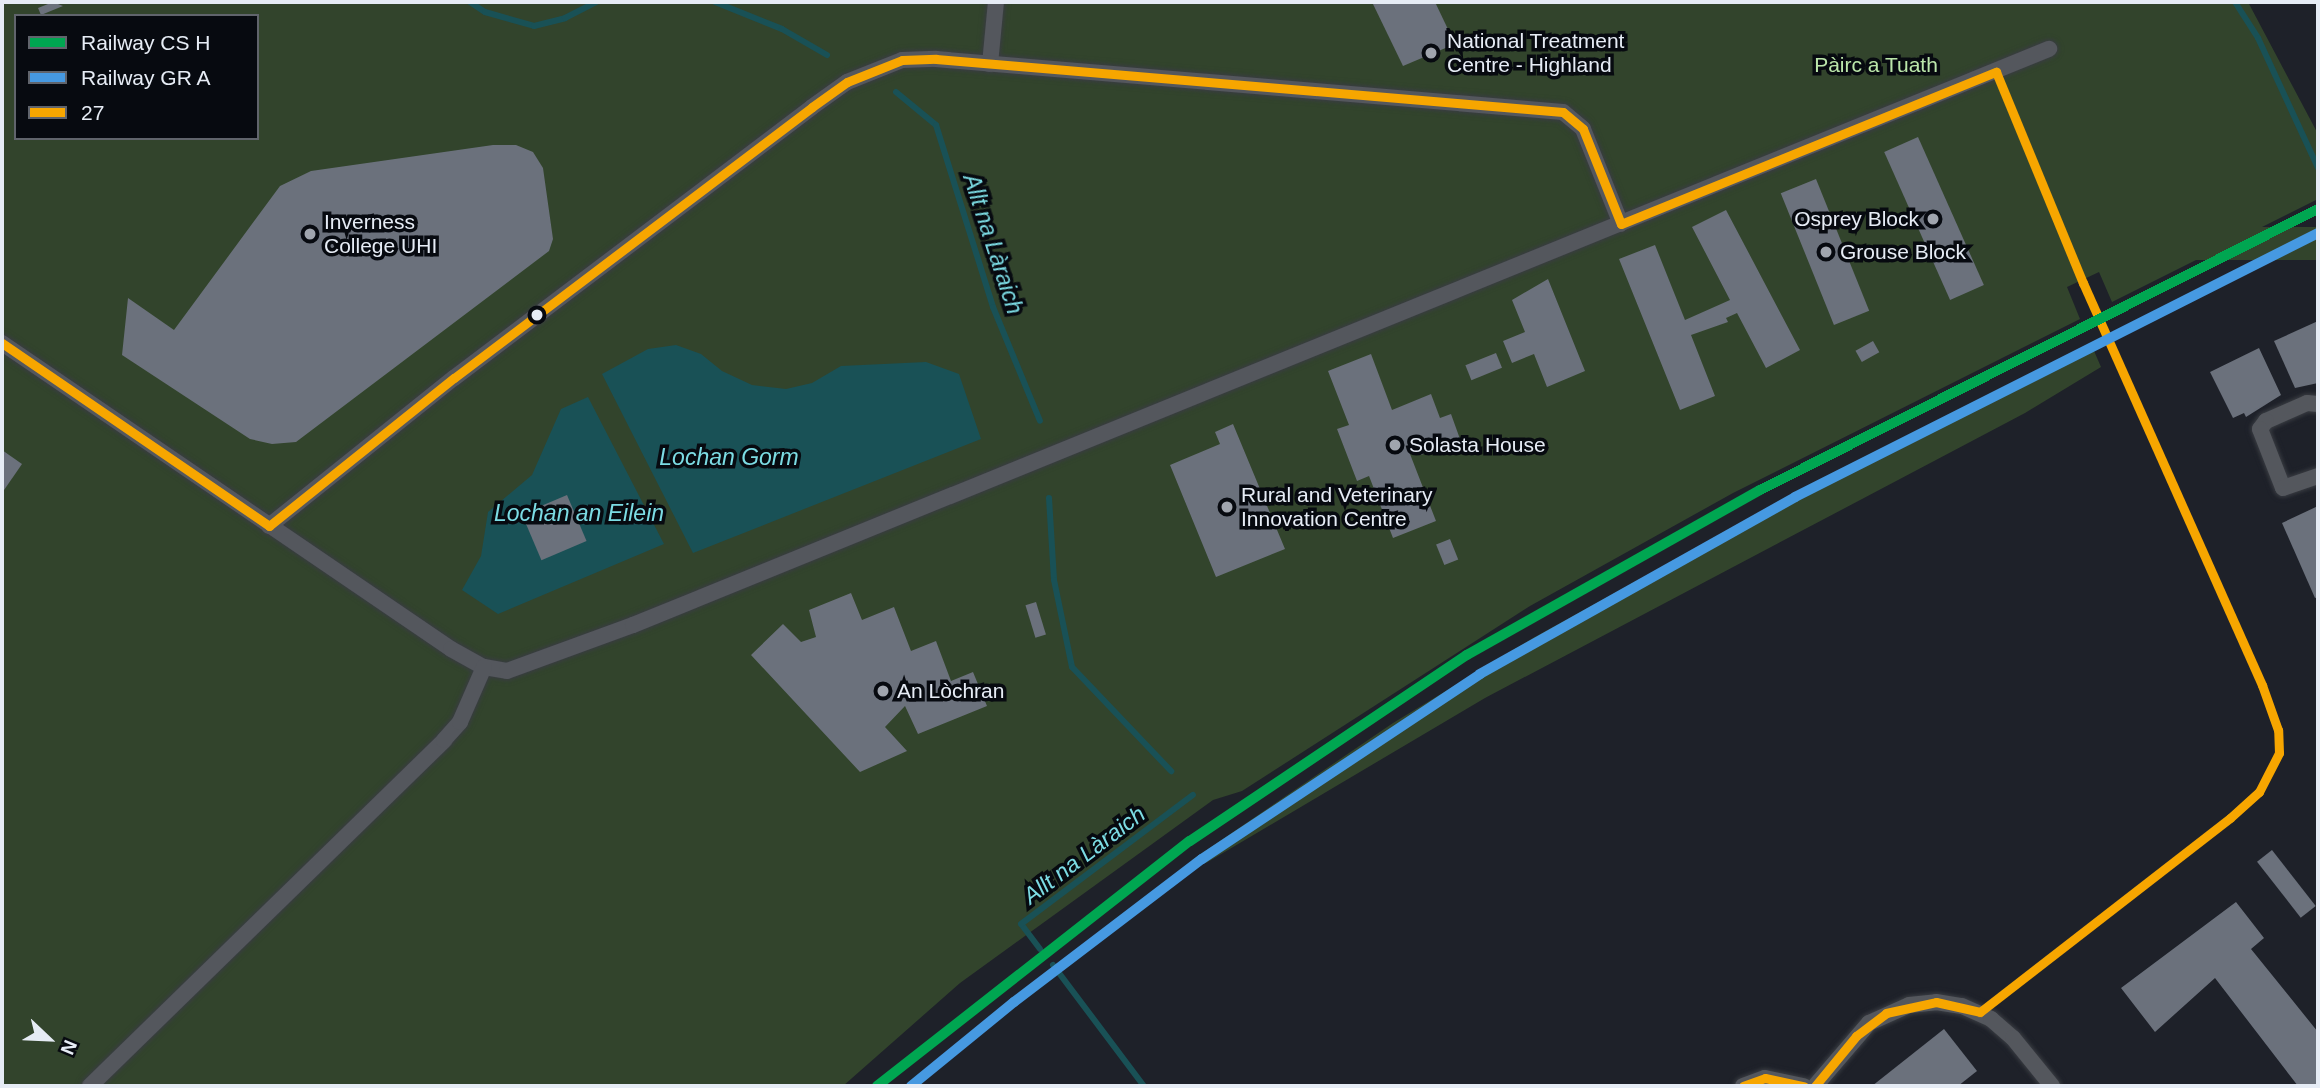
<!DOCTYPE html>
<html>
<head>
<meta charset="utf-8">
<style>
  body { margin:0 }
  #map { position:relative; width:2320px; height:1088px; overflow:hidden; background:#1e2129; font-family:Helvetica,sans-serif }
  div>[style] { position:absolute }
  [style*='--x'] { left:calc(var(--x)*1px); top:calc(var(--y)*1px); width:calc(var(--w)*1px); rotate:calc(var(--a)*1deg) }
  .green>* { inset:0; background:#32442c; transform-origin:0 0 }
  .water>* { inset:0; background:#195156 }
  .stream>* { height:6px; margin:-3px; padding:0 3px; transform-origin:3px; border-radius:3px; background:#195156 }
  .building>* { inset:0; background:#6b717c; transform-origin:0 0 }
  .roads { filter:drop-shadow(0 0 2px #393c42) drop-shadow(0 0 2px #393c42) }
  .street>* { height:16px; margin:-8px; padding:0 8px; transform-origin:8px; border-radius:8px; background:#54575d }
  .bus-1>* { height:9px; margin:-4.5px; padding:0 4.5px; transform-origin:4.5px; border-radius:4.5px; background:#f7a600 }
  .rail-1>* { height:10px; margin:-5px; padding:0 5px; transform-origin:5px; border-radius:5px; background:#00a651 }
  .rail-2>* { height:10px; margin:-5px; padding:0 5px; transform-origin:5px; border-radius:5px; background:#4699e1 }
  .dots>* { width:19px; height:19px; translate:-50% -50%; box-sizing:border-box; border:4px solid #070a10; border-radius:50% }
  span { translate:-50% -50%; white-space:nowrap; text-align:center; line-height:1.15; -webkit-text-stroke:7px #070a10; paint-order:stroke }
  .poi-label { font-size:21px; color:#e6ecf5 }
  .left { translate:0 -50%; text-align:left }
  .right { translate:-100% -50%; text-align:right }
  .park-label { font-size:21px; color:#bbe6aa }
  .water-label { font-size:23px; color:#7cdce4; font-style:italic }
  .frame { position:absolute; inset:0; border:4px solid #e6ecf5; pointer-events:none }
  .legend { position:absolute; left:14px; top:14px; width:245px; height:126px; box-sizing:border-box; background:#070a10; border:2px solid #60646c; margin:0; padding:9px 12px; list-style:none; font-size:21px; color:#e6ecf5 }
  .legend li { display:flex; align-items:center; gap:14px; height:35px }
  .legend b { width:35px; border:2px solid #60646c }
  .north { position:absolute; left:14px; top:1004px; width:70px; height:70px; -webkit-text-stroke:5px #070a10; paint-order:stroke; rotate:113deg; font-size:19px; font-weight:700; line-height:28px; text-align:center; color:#e6ecf5 }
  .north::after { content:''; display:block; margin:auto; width:24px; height:32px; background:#e6ecf5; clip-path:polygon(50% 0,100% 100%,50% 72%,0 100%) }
</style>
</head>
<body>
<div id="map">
  <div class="green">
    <div style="clip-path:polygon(evenodd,2px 2px,2248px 2px,2318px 134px,2318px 199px,2112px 302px,2099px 272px,2067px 287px,2080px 319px,1733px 493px,1530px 606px,1242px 791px,1213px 800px,960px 983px,843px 1086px,2px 1086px,2px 2px,16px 16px,257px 16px,257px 138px,16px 138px,16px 16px)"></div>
    <div style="left:2318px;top:227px;width:33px;height:220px;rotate:90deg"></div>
    <div style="clip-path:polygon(2091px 344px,2101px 367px,2025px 413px,1485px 698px,1206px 863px,1192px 860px,1393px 723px,1533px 638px,1729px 530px)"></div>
  </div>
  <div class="water">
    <div style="clip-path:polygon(676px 345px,701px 354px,722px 371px,752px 385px,786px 389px,812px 383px,841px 366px,926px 362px,959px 374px,981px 439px,693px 553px,602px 374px,648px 349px)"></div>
    <div style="clip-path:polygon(588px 397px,664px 544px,498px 614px,462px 590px,481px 556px,488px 512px,532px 475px,561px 409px)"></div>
  </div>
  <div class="stream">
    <div style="--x:470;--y:2;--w:18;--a:34"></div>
    <div style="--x:485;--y:12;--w:51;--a:15.9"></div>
    <div style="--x:534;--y:26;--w:32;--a:-14"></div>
    <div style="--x:565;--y:18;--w:36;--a:-27"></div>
    <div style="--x:715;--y:2;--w:72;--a:21.9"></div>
    <div style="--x:782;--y:29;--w:52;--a:30"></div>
    <div style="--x:2235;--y:2;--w:43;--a:57.4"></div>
    <div style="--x:2258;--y:38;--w:143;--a:65.2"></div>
    <div style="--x:896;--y:92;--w:52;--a:39.5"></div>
    <div style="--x:936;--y:125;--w:191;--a:72.6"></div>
    <div style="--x:993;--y:307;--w:123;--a:67.6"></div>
    <div style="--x:1049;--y:498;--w:82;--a:86.5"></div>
    <div style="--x:1054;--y:580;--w:89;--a:78.3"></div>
    <div style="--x:1072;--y:667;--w:144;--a:46.4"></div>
    <div style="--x:1040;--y:949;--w:31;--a:-127"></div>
    <div style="--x:1021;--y:924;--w:215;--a:-36.9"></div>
    <div style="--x:1053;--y:965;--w:151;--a:53.1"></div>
  </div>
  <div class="building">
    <div style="clip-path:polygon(53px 2px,63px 6px,41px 15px,38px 8px)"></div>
    <div style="clip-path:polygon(1372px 2px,1435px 2px,1455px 44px,1403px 66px)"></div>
    <div style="left:1918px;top:137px;width:162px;height:37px;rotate:66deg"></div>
    <div style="clip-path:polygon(493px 145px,516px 145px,533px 152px,543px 168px,553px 239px,549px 251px,296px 442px,272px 444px,250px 439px,122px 355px,128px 298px,174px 330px,280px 186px,311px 171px)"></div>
    <div style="left:1816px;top:179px;width:142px;height:38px;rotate:68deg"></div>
    <div style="clip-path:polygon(1726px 210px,1800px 350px,1766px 368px,1737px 313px,1726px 318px,1728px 322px,1691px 335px,1715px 396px,1680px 410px,1619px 259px,1655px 245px,1685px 320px,1730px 300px,1692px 227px)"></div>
    <div style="clip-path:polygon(1548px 279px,1585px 371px,1547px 387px,1534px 354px,1512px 363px,1503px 341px,1525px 332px,1512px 300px)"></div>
    <div style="clip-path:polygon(2318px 321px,2318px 383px,2295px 388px,2274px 341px)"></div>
    <div style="left:1873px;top:341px;width:13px;height:20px;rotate:61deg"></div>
    <div style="clip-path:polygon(2259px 348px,2281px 395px,2246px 417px,2244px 413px,2233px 418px,2210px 372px)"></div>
    <div style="left:1496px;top:353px;width:16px;height:33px;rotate:68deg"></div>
    <div style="clip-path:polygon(1371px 354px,1392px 410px,1431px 394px,1440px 418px,1451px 414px,1460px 439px,1421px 455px,1420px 450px,1410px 454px,1436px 521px,1393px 538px,1369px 476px,1357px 481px,1337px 429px,1349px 425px,1328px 371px)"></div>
    <div style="clip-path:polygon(1233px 424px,1285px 549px,1216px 577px,1170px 465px,1220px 444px,1215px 432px)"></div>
    <div style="clip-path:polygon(2px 450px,22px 464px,2px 493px)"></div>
    <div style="left:567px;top:495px;width:50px;height:49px;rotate:67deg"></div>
    <div style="clip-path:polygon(2318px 506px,2318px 597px,2315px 598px,2282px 523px)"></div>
    <div style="left:1450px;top:539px;width:22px;height:15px;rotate:68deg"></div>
    <div style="clip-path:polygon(851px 593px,862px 620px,894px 607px,911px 651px,936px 641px,951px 681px,973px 672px,987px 706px,918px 734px,905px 706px,885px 727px,907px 751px,860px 772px,751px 655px,783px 624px,801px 642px,816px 637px,809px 610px)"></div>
    <div style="left:1036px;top:602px;width:34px;height:11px;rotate:73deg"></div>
    <div style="left:2272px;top:850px;width:71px;height:19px;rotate:52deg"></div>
    <div style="clip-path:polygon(2236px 902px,2264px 938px,2251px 949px,2318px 1032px,2318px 1086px,2298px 1086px,2215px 978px,2155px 1032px,2121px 988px)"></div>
    <div style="clip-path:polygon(1944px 1029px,1977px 1071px,1958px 1086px,1872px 1086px)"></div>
  </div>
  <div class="roads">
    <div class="street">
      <div style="--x:990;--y:64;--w:62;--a:-84.5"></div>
      <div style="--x:2;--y:343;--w:543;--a:34.27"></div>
      <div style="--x:451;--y:649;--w:38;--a:29"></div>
      <div style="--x:484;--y:667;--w:23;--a:10"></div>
      <div style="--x:507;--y:671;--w:134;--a:-20.1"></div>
      <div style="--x:633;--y:625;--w:1529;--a:-22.14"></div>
      <div style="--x:2318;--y:404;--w:11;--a:-175"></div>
      <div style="--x:2307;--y:403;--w:45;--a:156.3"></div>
      <div style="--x:2266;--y:421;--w:10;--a:127"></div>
      <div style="--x:2260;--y:429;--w:63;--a:68.7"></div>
      <div style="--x:2283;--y:488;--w:37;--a:-19"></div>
      <div style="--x:269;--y:526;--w:237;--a:-38.7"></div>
      <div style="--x:454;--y:378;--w:449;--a:-37.1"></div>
      <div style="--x:812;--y:107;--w:43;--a:-35.5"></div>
      <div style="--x:847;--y:82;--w:59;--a:-21.8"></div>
      <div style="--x:902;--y:60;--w:34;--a:-2"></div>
      <div style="--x:936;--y:59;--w:629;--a:4.83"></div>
      <div style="--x:1563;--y:112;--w:26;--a:40"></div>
      <div style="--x:1583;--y:129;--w:102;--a:68.2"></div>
      <div style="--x:90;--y:1086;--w:495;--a:-44.3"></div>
      <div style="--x:444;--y:740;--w:24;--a:-48"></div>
      <div style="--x:460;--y:722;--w:60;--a:-66.4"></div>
      <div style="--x:1743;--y:1086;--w:23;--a:-20"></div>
      <div style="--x:1765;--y:1078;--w:40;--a:12"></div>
      <div style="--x:1815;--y:1086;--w:83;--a:-49.4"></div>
      <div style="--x:1869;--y:1023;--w:44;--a:-24.2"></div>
      <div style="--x:1909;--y:1005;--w:27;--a:-6"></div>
      <div style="--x:1936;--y:1002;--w:26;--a:9"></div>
      <div style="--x:1962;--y:1006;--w:32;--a:24"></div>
      <div style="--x:1991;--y:1019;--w:29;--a:41"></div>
      <div style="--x:2013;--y:1038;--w:62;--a:50.9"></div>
    </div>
  </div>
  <div class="bus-1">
    <div style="--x:1621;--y:224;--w:405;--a:-22.1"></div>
    <div style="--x:2;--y:343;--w:324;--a:34.4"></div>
    <div style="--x:269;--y:526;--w:237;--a:-38.7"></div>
    <div style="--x:454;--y:378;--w:449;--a:-37.1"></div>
    <div style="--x:812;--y:107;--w:43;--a:-35.5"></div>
    <div style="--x:847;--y:82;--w:59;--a:-21.8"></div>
    <div style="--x:902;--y:60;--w:34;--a:-2"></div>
    <div style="--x:936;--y:59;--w:629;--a:4.83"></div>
    <div style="--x:1563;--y:112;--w:26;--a:40"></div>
    <div style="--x:1583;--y:129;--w:102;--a:68.2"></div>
    <div style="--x:1980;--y:1012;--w:316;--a:-37.8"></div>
    <div style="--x:2230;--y:818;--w:39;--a:-42"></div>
    <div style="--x:2259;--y:792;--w:44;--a:-62.9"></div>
    <div style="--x:2279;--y:753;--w:23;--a:-92"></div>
    <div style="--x:2278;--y:730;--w:48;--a:-109.6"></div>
    <div style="--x:2262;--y:685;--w:440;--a:-114"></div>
    <div style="--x:2083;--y:283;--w:228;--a:-112.4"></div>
    <div style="--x:1743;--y:1086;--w:23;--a:-20"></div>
    <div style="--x:1765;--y:1078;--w:40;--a:12"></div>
    <div style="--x:1815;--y:1086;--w:65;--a:-50.6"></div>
    <div style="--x:1856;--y:1036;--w:38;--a:-37"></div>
    <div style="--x:1886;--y:1013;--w:51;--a:-12.4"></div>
    <div style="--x:1936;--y:1002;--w:45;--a:12.8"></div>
  </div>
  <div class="rail-1">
    <div style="--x:877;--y:1086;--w:397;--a:-38.1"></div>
    <div style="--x:1190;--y:841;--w:334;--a:-33.9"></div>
    <div style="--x:1467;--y:655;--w:336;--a:-29.4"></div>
    <div style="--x:1760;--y:490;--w:625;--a:-26.73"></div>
  </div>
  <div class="rail-2">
    <div style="--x:911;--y:1086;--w:133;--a:-39.2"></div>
    <div style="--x:1014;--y:1002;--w:236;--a:-37.3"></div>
    <div style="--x:1202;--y:859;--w:334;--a:-33.6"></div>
    <div style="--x:1480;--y:674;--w:361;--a:-29.3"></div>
    <div style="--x:1795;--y:497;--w:586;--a:-26.78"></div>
  </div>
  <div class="dots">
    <div style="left:1431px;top:53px;background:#a0a5ae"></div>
    <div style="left:1933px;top:219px;background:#a0a5ae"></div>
    <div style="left:310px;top:234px;background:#a0a5ae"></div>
    <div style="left:1826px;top:252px;background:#a0a5ae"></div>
    <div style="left:537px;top:315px;background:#e6ecf5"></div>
    <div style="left:1395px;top:445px;background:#a0a5ae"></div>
    <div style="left:1227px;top:507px;background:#a0a5ae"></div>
    <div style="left:883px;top:691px;background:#a0a5ae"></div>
  </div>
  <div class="poi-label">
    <span class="left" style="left:1447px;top:53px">National Treatment<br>Centre - Highland</span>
    <span class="right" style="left:1919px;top:219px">Osprey Block</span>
    <span class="left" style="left:324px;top:234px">Inverness<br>College UHI</span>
    <span class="left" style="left:1840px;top:252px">Grouse Block</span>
    <span class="left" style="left:1409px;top:445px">Solasta House</span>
    <span class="left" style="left:1241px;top:507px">Rural and Veterinary<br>Innovation Centre</span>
    <span class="left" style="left:897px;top:691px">An Lòchran</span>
  </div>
  <div class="park-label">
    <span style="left:1876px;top:65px">Pàirc a Tuath</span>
  </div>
  <div class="water-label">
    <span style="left:993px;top:244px;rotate:72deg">Allt na Làraich</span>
    <span style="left:729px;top:457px">Lochan Gorm</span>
    <span style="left:579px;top:513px">Lochan an Eilein</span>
    <span style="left:1084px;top:855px;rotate:-37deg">Allt na Làraich</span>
  </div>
  <div class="frame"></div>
  <ul class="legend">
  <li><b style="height:9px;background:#00a651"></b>Railway CS H</li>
  <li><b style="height:9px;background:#4699e1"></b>Railway GR A</li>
  <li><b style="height:9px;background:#f7a600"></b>27</li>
  </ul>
  <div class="north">N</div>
</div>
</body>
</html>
